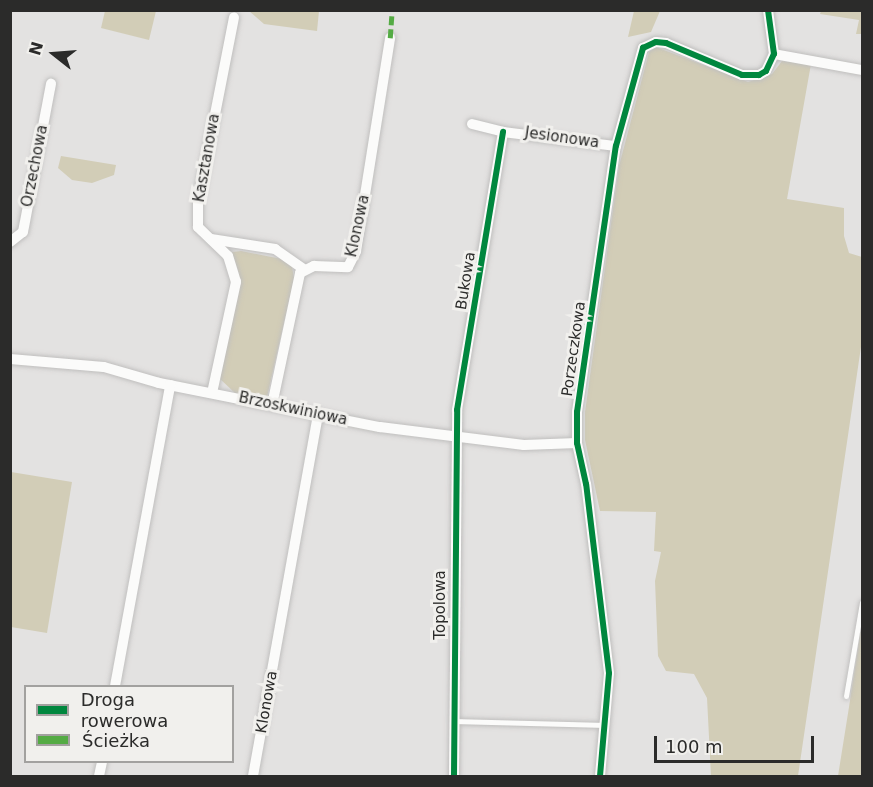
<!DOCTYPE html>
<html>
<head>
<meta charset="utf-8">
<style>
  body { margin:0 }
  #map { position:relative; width:873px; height:787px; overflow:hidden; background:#e3e2e1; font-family:"DejaVu Sans",sans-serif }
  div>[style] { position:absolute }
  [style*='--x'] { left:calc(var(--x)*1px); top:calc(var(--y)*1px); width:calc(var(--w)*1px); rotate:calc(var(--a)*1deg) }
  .green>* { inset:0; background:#d2cdb7 }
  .roads { filter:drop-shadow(0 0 2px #c0bfbe) drop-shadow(0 0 2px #c0bfbe) }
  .service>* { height:5px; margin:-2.5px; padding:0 2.5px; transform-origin:2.5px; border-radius:2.5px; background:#fbfbfa }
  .minor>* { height:10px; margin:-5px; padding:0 5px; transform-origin:5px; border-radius:5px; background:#fbfbfa }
  .quiet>* { height:4.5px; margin-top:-2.25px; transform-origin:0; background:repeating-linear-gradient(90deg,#54ab44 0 9px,transparent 0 13.5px) }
  .cycleway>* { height:6px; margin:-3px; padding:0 3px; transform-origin:3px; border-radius:3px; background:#00873e }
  span { translate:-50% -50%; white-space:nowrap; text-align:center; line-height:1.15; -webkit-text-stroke:6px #f1f0ed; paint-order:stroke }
  .street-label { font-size:15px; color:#2b2b2a }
  .frame { position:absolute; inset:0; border:12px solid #2b2b2a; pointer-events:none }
  .legend { position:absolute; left:24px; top:685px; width:210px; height:78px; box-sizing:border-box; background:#f1f0ed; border:2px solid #a2a19f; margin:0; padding:8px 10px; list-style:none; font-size:18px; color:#2b2b2a }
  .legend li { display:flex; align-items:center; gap:12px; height:30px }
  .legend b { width:30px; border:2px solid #a2a19f }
  .north { position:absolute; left:24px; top:24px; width:60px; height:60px; -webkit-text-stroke:4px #f1f0ed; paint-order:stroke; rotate:287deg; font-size:16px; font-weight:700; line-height:24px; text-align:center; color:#2b2b2a }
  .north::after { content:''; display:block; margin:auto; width:21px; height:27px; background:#2b2b2a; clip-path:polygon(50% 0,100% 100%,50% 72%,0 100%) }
  .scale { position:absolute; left:654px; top:736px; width:160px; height:27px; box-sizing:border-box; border:3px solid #2b2b2a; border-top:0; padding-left:8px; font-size:18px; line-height:21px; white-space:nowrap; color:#2b2b2a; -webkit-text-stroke:4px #f1f0ed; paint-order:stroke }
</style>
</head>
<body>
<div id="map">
  <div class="green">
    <div style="clip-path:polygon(105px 11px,156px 11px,149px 40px,101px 28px)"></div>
    <div style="clip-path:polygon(249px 11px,319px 11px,317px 31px,264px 24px)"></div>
    <div style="clip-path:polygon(634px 11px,660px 11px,651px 32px,628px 37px)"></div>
    <div style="clip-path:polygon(821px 11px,862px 11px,862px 34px,856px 34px,859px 20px,820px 14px)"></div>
    <div style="clip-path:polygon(656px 47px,748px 82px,772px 74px,782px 61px,811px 64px,787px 199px,844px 208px,844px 236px,849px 253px,862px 257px,862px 340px,798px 776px,711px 776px,707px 698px,694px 674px,666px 671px,658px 656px,655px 581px,661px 552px,654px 551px,656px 512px,600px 511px,585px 440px,585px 412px,619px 166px,649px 52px)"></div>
    <div style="clip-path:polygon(61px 156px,116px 165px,114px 175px,92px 183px,72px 180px,58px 168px)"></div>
    <div style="clip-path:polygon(241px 251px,287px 260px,292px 266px,294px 279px,267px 397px,236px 394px,218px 377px,239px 274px,232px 252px)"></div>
    <div style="clip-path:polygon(11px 472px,72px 482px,47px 633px,11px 627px)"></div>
    <div style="clip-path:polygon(862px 621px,862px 776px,838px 776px,849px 707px)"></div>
  </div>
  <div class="roads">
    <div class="service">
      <div style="--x:846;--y:696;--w:95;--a:-80.3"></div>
      <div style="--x:455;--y:721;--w:149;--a:1.5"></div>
    </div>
    <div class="minor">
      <div style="--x:774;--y:54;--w:89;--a:10.3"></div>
      <div style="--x:472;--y:124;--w:32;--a:14"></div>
      <div style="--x:503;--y:132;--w:114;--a:7.1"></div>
      <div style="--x:211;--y:239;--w:65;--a:8.9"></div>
      <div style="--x:275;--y:249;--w:35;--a:35"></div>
      <div style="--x:10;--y:242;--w:16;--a:-38"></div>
      <div style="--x:23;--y:232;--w:151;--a:-79.3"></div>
      <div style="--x:10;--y:359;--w:94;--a:4.9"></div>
      <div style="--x:104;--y:367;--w:57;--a:16.2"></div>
      <div style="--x:159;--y:383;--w:225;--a:11.3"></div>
      <div style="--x:380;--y:427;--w:145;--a:7.1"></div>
      <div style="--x:524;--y:445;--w:53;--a:-2.2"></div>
      <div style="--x:212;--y:393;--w:114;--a:-77.8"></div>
      <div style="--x:236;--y:282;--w:27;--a:-107"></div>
      <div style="--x:228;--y:256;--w:42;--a:-136"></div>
      <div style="--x:198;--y:227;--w:26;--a:-90"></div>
      <div style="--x:198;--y:201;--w:187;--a:-78.9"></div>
      <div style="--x:272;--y:405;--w:135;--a:-78"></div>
      <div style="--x:300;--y:273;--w:16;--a:-27"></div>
      <div style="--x:314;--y:266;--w:34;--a:2"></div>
      <div style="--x:348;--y:267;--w:18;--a:-63"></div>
      <div style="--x:356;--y:251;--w:216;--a:-80.9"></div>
      <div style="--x:115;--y:686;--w:306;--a:-79.6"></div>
      <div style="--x:99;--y:776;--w:14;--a:-78"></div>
      <div style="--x:253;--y:776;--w:368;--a:-79.8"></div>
      <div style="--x:454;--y:776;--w:366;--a:-89.5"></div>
      <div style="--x:457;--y:410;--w:282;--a:-80.6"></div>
      <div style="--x:600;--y:776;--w:103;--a:-85"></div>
      <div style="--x:609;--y:673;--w:190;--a:-96.9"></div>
      <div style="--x:586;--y:484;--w:42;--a:-102.4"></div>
      <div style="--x:577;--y:443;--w:31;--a:-90"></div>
      <div style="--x:577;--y:412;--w:269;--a:-81.7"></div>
      <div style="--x:616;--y:146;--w:102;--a:-74.6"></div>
      <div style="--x:643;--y:48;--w:14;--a:-25"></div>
      <div style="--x:656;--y:42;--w:10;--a:6"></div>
      <div style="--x:666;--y:43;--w:82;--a:22.8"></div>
      <div style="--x:742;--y:75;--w:17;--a:0"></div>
      <div style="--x:759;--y:75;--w:8;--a:-30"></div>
      <div style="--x:766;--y:71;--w:19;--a:-65"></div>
      <div style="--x:774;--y:54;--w:44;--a:-97.8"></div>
    </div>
  </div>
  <div class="quiet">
    <div style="--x:390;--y:38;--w:28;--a:-86"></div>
  </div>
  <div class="cycleway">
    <div style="--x:454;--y:776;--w:366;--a:-89.5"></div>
    <div style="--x:457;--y:410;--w:282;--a:-80.6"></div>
    <div style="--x:600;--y:776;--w:103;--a:-85"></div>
    <div style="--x:609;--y:673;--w:190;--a:-96.9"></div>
    <div style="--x:586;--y:484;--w:42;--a:-102.4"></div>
    <div style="--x:577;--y:443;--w:31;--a:-90"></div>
    <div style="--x:577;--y:412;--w:269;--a:-81.7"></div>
    <div style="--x:616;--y:146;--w:102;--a:-74.6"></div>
    <div style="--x:643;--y:48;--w:14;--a:-25"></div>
    <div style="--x:656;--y:42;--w:10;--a:6"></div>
    <div style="--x:666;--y:43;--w:82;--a:22.8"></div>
    <div style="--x:742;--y:75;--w:17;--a:0"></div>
    <div style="--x:759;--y:75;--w:8;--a:-30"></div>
    <div style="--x:766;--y:71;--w:19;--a:-65"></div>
    <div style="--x:774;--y:54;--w:44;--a:-97.8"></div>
  </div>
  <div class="street-label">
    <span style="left:562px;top:138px;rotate:8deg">Jesionowa</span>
    <span style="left:207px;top:158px;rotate:-80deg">Kasztanowa</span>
    <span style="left:35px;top:166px;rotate:-79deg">Orzechowa</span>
    <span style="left:358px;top:226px;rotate:-78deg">Klonowa</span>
    <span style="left:466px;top:281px;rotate:-81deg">Bukowa</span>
    <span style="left:574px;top:349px;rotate:-82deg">Porzeczkowa</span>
    <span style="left:293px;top:409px;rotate:12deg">Brzoskwiniowa</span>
    <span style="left:441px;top:605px;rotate:-90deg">Topolowa</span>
    <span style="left:267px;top:702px;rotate:-80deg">Klonowa</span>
  </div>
  <div class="frame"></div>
  <ul class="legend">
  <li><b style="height:8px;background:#00873e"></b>Droga rowerowa</li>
  <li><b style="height:8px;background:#54ab44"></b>Ścieżka</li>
  </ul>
  <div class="north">N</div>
  <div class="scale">100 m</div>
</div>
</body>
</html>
